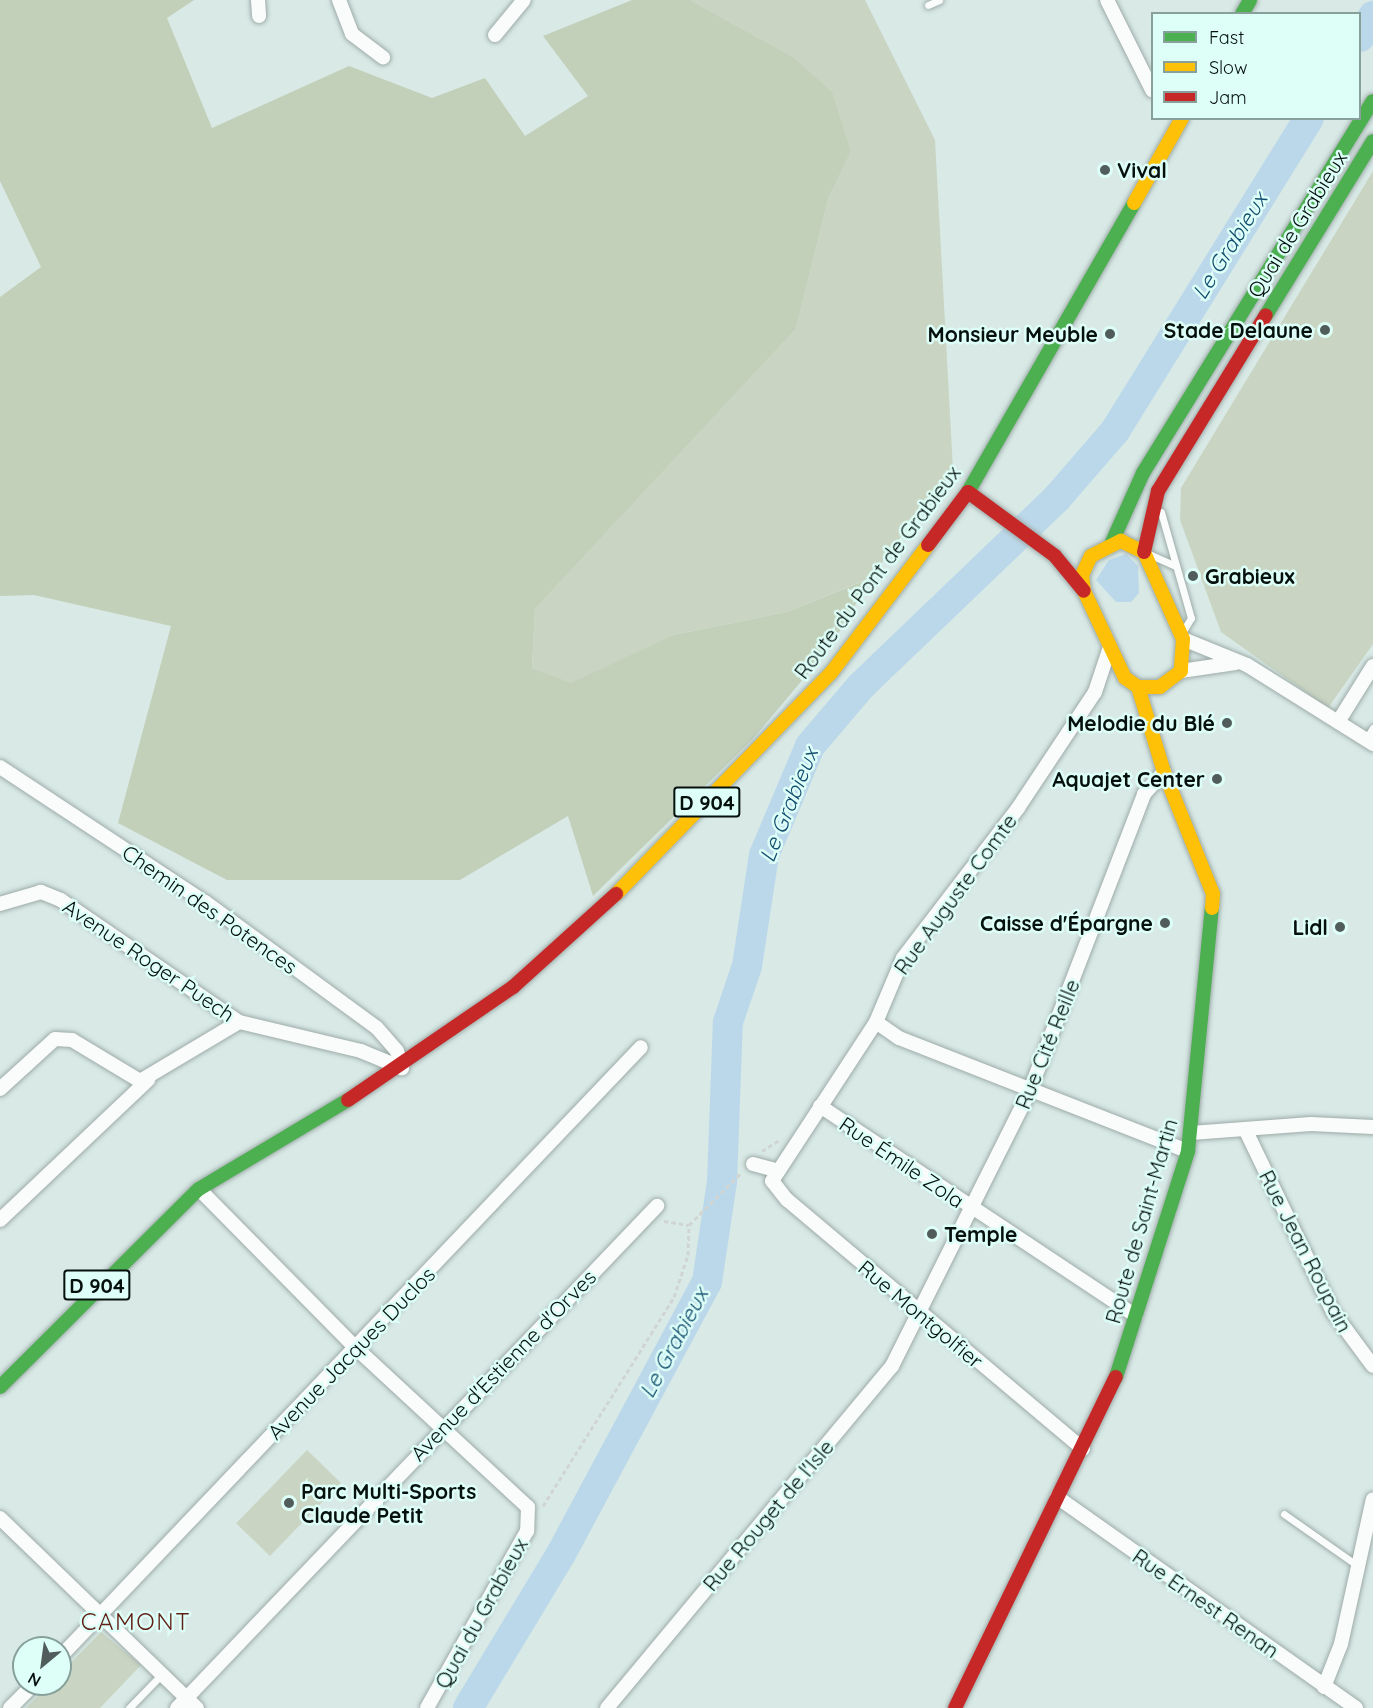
<!DOCTYPE html>
<html>
<head>
<meta charset="utf-8">
<style>
  body { margin:0 }
  #map { position:relative; width:1373px; height:1708px; overflow:hidden; background:#d8e9e6; font-family:Quicksand,sans-serif }
  div>[style] { position:absolute }
  [style*='--x'] { left:calc(var(--x)*1px); top:calc(var(--y)*1px); width:calc(var(--w)*1px); rotate:calc(var(--a)*1deg) }
  .green>* { inset:0; background:#c9d5c2; transform-origin:0 0 }
  .forest>* { inset:0; background:#c2d0ba }
  .water>* { inset:0; background:#bbd8ea }
  .river>* { height:30px; margin:-15px; padding:0 15px; transform-origin:15px; border-radius:15px; background:#bbd8ea }
  .path>* { height:3px; margin-top:-1.5px; transform-origin:0; background:repeating-linear-gradient(90deg,#d0d5d4 0 4.5px,transparent 0 7.5px) }
  .roads { filter:drop-shadow(0 0 2px #9eaba8) drop-shadow(0 0 2px #9eaba8) }
  .lane>* { height:7px; margin:-3.5px; padding:0 3.5px; transform-origin:3.5px; border-radius:3.5px; background:#f9fcfb }
  .street>* { height:14px; margin:-7px; padding:0 7px; transform-origin:7px; border-radius:7px; background:#f9fcfb }
  .fast>* { height:14px; margin:-7px; padding:0 7px; transform-origin:7px; border-radius:7px; background:#4caf50 }
  .slow>* { height:14px; margin:-7px; padding:0 7px; transform-origin:7px; border-radius:7px; background:#ffc107 }
  .jam>* { height:14px; margin:-7px; padding:0 7px; transform-origin:7px; border-radius:7px; background:#c62828 }
  .dots>* { width:16px; height:16px; translate:-50% -50%; box-sizing:border-box; border:3px solid #ddfff7; border-radius:50% }
  span { translate:-50% -50%; white-space:nowrap; text-align:center; line-height:1.15; -webkit-text-stroke:5px #ddfff7; paint-order:stroke }
  .shield-label span { padding:2px 4px; background:#ddfff7; border:2px solid; border-radius:4px; -webkit-text-stroke-width:0 }
  .shield-label { font-size:20px; color:#06110e; font-weight:700 }
  .poi-label { font-size:21px; color:#06110e; font-weight:700 }
  .left { translate:0 -50%; text-align:left }
  .right { translate:-100% -50%; text-align:right }
  .street-label { font-size:21px; color:#06110e }
  .water-label { font-size:22px; color:#134d6f; font-style:italic }
  .quarter-label { font-size:24px; color:#632017; letter-spacing:1.5px }
  .legend { position:absolute; left:1151px; top:12px; width:210px; height:108px; box-sizing:border-box; background:#ddfff7; border:2px solid #87a09a; margin:0; padding:8px 10px; list-style:none; font-size:18px; color:#06110e }
  .legend li { display:flex; align-items:center; gap:12px; height:30px }
  .legend b { width:30px; border:2px solid #87a09a }
  .north { position:absolute; left:12px; top:1636px; width:60px; height:60px; box-sizing:border-box; background:#ddfff7; border:2px solid #87a09a; border-radius:50%; rotate:209deg; font-size:16px; font-weight:700; line-height:24px; text-align:center; color:#06110e }
  .north::after { content:''; display:block; margin:auto; width:21px; height:27px; background:#505d5a; clip-path:polygon(50% 0,100% 100%,50% 72%,0 100%) }
</style>
</head>
<body>
<div id="map">
  <div class="green">
    <div style="clip-path:polygon(690px 0,865px 0,935px 140px,953px 470px,870px 578px,787px 612px,673px 635px,571px 684px,532px 668px,535px 609px,796px 329px,828px 199px,851px 152px,793px 57px)"></div>
    <div style="clip-path:polygon(1373px 171px,1373px 644px,1328px 708px,1221px 632px,1180px 520px,1181px 488px)"></div>
    <div style="left:307px;top:1450px;width:47px;height:102px;rotate:44deg"></div>
    <div style="clip-path:polygon(101px 1632px,141px 1665px,100px 1708px,26px 1708px,50px 1684px,60px 1684px,60px 1674px)"></div>
  </div>
  <div class="forest">
    <div style="clip-path:polygon(0 0,194px 0,167px 18px,212px 128px,349px 66px,432px 98px,485px 78px,525px 136px,588px 96px,543px 36px,632px 0,690px 0,793px 57px,832px 92px,851px 152px,828px 199px,796px 329px,535px 609px,532px 668px,571px 683px,673px 635px,787px 612px,871px 578px,831px 646px,752px 740px,593px 896px,568px 816px,460px 880px,227px 880px,118px 823px,171px 626px,34px 595px,0 596px,0 297px,41px 267px,0 181px)"></div>
  </div>
  <div class="water">
    <div style="clip-path:polygon(1126px 554px,1138px 566px,1139px 593px,1131px 602px,1116px 602px,1096px 580px,1109px 560px)"></div>
  </div>
  <div class="river">
    <div style="--x:1360;--y:37;--w:25;--a:-58"></div>
    <div style="--x:468;--y:1708;--w:182;--a:-58.9"></div>
    <div style="--x:562;--y:1552;--w:306;--a:-61.8"></div>
    <div style="--x:707;--y:1282;--w:101;--a:-81.5"></div>
    <div style="--x:722;--y:1182;--w:160;--a:-87.9"></div>
    <div style="--x:728;--y:1022;--w:59;--a:-71.3"></div>
    <div style="--x:747;--y:966;--w:112;--a:-81.3"></div>
    <div style="--x:764;--y:855;--w:118;--a:-67.1"></div>
    <div style="--x:810;--y:746;--w:79;--a:-49.6"></div>
    <div style="--x:861;--y:686;--w:272;--a:-43.8"></div>
    <div style="--x:1057;--y:498;--w:89;--a:-49.1"></div>
    <div style="--x:1115;--y:431;--w:368;--a:-58.2"></div>
  </div>
  <div class="path">
    <div style="--x:762;--y:1151;--w:22;--a:-32"></div>
    <div style="--x:664;--y:1221;--w:25;--a:9"></div>
    <div style="--x:543;--y:1506;--w:247;--a:-57.9"></div>
    <div style="--x:674;--y:1297;--w:44;--a:-71.6"></div>
    <div style="--x:688;--y:1255;--w:30;--a:-88"></div>
    <div style="--x:689;--y:1225;--w:74;--a:-45"></div>
  </div>
  <div class="roads">
    <div class="lane">
      <div style="--x:928;--y:5;--w:12;--a:-24"></div>
      <div style="--x:1161;--y:512;--w:110;--a:74.2"></div>
      <div style="--x:1191;--y:618;--w:13;--a:122"></div>
      <div style="--x:1151;--y:555;--w:27;--a:24"></div>
      <div style="--x:1366;--y:739;--w:13;--a:-58"></div>
      <div style="--x:1284;--y:1514;--w:90;--a:35.1"></div>
      <div style="--x:129;--y:1708;--w:47;--a:-45.9"></div>
    </div>
    <div class="street">
      <div style="--x:258;--y:0;--w:16;--a:86"></div>
      <div style="--x:339;--y:0;--w:36;--a:69"></div>
      <div style="--x:352;--y:34;--w:39;--a:37"></div>
      <div style="--x:1107;--y:0;--w:101;--a:63.4"></div>
      <div style="--x:495;--y:35;--w:45;--a:-50.4"></div>
      <div style="--x:1183;--y:639;--w:69;--a:22.1"></div>
      <div style="--x:1247;--y:665;--w:149;--a:32.1"></div>
      <div style="--x:1181;--y:671;--w:55;--a:-8.4"></div>
      <div style="--x:1338;--y:722;--w:66;--a:-58"></div>
      <div style="--x:0;--y:767;--w:245;--a:33.4"></div>
      <div style="--x:205;--y:902;--w:213;--a:36.2"></div>
      <div style="--x:377;--y:1028;--w:30;--a:49"></div>
      <div style="--x:397;--y:1051;--w:18;--a:74"></div>
      <div style="--x:402;--y:1068;--w:44;--a:-157.5"></div>
      <div style="--x:361;--y:1051;--w:125;--a:-166.6"></div>
      <div style="--x:239;--y:1022;--w:216;--a:-145.6"></div>
      <div style="--x:61;--y:900;--w:22;--a:-158"></div>
      <div style="--x:41;--y:892;--w:43;--a:163.7"></div>
      <div style="--x:876;--y:1022;--w:28;--a:35"></div>
      <div style="--x:899;--y:1038;--w:310;--a:21.4"></div>
      <div style="--x:0;--y:1089;--w:74;--a:-42.3"></div>
      <div style="--x:55;--y:1039;--w:17;--a:3"></div>
      <div style="--x:72;--y:1040;--w:79;--a:31.1"></div>
      <div style="--x:140;--y:1081;--w:115;--a:-30.8"></div>
      <div style="--x:820;--y:1106;--w:379;--a:33.6"></div>
      <div style="--x:1246;--y:1131;--w:201;--a:64.3"></div>
      <div style="--x:1333;--y:1312;--w:67;--a:53.5"></div>
      <div style="--x:1191;--y:1133;--w:120;--a:-4.3"></div>
      <div style="--x:1311;--y:1124;--w:62;--a:2.8"></div>
      <div style="--x:753;--y:1164;--w:23;--a:15"></div>
      <div style="--x:199;--y:1189;--w:223;--a:45.4"></div>
      <div style="--x:356;--y:1348;--w:234;--a:42.8"></div>
      <div style="--x:528;--y:1507;--w:24;--a:92"></div>
      <div style="--x:527;--y:1531;--w:203;--a:119.5"></div>
      <div style="--x:0;--y:1220;--w:204;--a:-43.4"></div>
      <div style="--x:1083;--y:1449;--w:387;--a:-139.9"></div>
      <div style="--x:787;--y:1200;--w:24;--a:-128"></div>
      <div style="--x:772;--y:1181;--w:190;--a:-56.8"></div>
      <div style="--x:876;--y:1022;--w:69;--a:-67.1"></div>
      <div style="--x:903;--y:958;--w:189;--a:-52.5"></div>
      <div style="--x:1018;--y:808;--w:139;--a:-56.4"></div>
      <div style="--x:1095;--y:692;--w:47;--a:-71.6"></div>
      <div style="--x:1057;--y:1497;--w:366;--a:35.2"></div>
      <div style="--x:0;--y:1518;--w:274;--a:44"></div>
      <div style="--x:60;--y:1657;--w:842;--a:-46.39"></div>
      <div style="--x:1324;--y:1687;--w:46;--a:-68.4"></div>
      <div style="--x:1341;--y:1644;--w:148;--a:-77.6"></div>
      <div style="--x:10;--y:1708;--w:34;--a:-45"></div>
      <div style="--x:177;--y:1708;--w:695;--a:-46.28"></div>
      <div style="--x:607;--y:1708;--w:445;--a:-50.2"></div>
      <div style="--x:892;--y:1366;--w:309;--a:-63.4"></div>
      <div style="--x:1030;--y:1090;--w:317;--a:-68.9"></div>
      <div style="--x:1144;--y:794;--w:30;--a:-48"></div>
    </div>
    <div class="fast">
      <div style="--x:1242;--y:14;--w:16;--a:-60"></div>
      <div style="--x:1266;--y:315;--w:204;--a:-58.4"></div>
      <div style="--x:968;--y:492;--w:333;--a:-60.1"></div>
      <div style="--x:1112;--y:542;--w:76;--a:-65.8"></div>
      <div style="--x:1143;--y:473;--w:437;--a:-58.3"></div>
      <div style="--x:1116;--y:1377;--w:237;--a:-72.3"></div>
      <div style="--x:1188;--y:1151;--w:244;--a:-84.4"></div>
      <div style="--x:0;--y:1387;--w:281;--a:-44.9"></div>
      <div style="--x:199;--y:1189;--w:174;--a:-30.9"></div>
    </div>
    <div class="slow">
      <div style="--x:1134;--y:203;--w:98;--a:-60.5"></div>
      <div style="--x:1121;--y:541;--w:25;--a:26"></div>
      <div style="--x:1144;--y:552;--w:95;--a:65.9"></div>
      <div style="--x:1183;--y:639;--w:32;--a:94"></div>
      <div style="--x:1181;--y:671;--w:26;--a:143"></div>
      <div style="--x:1160;--y:687;--w:22;--a:180"></div>
      <div style="--x:1138;--y:687;--w:16;--a:-145"></div>
      <div style="--x:1125;--y:678;--w:96;--a:-115.2"></div>
      <div style="--x:1084;--y:591;--w:16;--a:-97"></div>
      <div style="--x:1082;--y:575;--w:21;--a:-65"></div>
      <div style="--x:1091;--y:556;--w:34;--a:-27"></div>
      <div style="--x:1138;--y:687;--w:89;--a:73"></div>
      <div style="--x:1164;--y:772;--w:131;--a:68.1"></div>
      <div style="--x:1213;--y:894;--w:14;--a:94"></div>
      <div style="--x:616;--y:894;--w:308;--a:-45.8"></div>
      <div style="--x:831;--y:673;--w:161;--a:-52.8"></div>
    </div>
    <div class="jam">
      <div style="--x:928;--y:545;--w:66;--a:-53"></div>
      <div style="--x:968;--y:492;--w:108;--a:36.3"></div>
      <div style="--x:1055;--y:556;--w:45;--a:50.4"></div>
      <div style="--x:1144;--y:552;--w:63;--a:-77.1"></div>
      <div style="--x:1158;--y:491;--w:206;--a:-58.5"></div>
      <div style="--x:348;--y:1100;--w:200;--a:-34.4"></div>
      <div style="--x:513;--y:987;--w:139;--a:-42.1"></div>
      <div style="--x:955;--y:1708;--w:368;--a:-64.1"></div>
    </div>
  </div>
  <div class="dots">
    <div style="left:1105px;top:170px;background:#505d5a"></div>
    <div style="left:1325px;top:330px;background:#505d5a"></div>
    <div style="left:1110px;top:334px;background:#505d5a"></div>
    <div style="left:1193px;top:576px;background:#505d5a"></div>
    <div style="left:1227px;top:723px;background:#505d5a"></div>
    <div style="left:1217px;top:779px;background:#505d5a"></div>
    <div style="left:1165px;top:923px;background:#505d5a"></div>
    <div style="left:1340px;top:927px;background:#505d5a"></div>
    <div style="left:932px;top:1234px;background:#505d5a"></div>
    <div style="left:289px;top:1503px;background:#505d5a"></div>
  </div>
  <div class="shield-label">
    <span style="left:707px;top:802px">D 904</span>
    <span style="left:97px;top:1285px">D 904</span>
  </div>
  <div class="poi-label">
    <span class="left" style="left:1117px;top:170px">Vival</span>
    <span class="right" style="left:1313px;top:330px">Stade Delaune</span>
    <span class="right" style="left:1098px;top:334px">Monsieur Meuble</span>
    <span class="left" style="left:1205px;top:576px">Grabieux</span>
    <span class="right" style="left:1215px;top:723px">Melodie du Blé</span>
    <span class="right" style="left:1205px;top:779px">Aquajet Center</span>
    <span class="right" style="left:1153px;top:923px">Caisse d'Épargne</span>
    <span class="right" style="left:1328px;top:927px">Lidl</span>
    <span class="left" style="left:944px;top:1234px">Temple</span>
    <span class="left" style="left:301px;top:1503px">Parc Multi-Sports<br>Claude Petit</span>
  </div>
  <div class="street-label">
    <span style="left:1297px;top:224px;rotate:-58deg">Quai de Grabieux</span>
    <span style="left:877px;top:572px;rotate:-53deg">Route du Pont de Grabieux</span>
    <span style="left:955px;top:894px;rotate:-54deg">Rue Auguste Comte</span>
    <span style="left:210px;top:909px;rotate:35deg">Chemin des Potences</span>
    <span style="left:149px;top:960px;rotate:34deg">Avenue Roger Puech</span>
    <span style="left:1047px;top:1044px;rotate:-68deg">Rue Cité Reille</span>
    <span style="left:902px;top:1162px;rotate:34deg">Rue Émile Zola</span>
    <span style="left:1141px;top:1221px;rotate:-74deg">Route de Saint-Martin</span>
    <span style="left:1306px;top:1251px;rotate:63deg">Rue Jean Roupain</span>
    <span style="left:921px;top:1314px;rotate:40deg">Rue Montgolfier</span>
    <span style="left:351px;top:1353px;rotate:-46deg">Avenue Jacques Duclos</span>
    <span style="left:503px;top:1365px;rotate:-46deg">Avenue d'Estienne d'Orves</span>
    <span style="left:768px;top:1515px;rotate:-50deg">Rue Rouget de l'Isle</span>
    <span style="left:1206px;top:1603px;rotate:35deg">Rue Ernest Renan</span>
    <span style="left:481px;top:1613px;rotate:-61deg">Quai du Grabieux</span>
  </div>
  <div class="water-label">
    <span style="left:1230px;top:246px;rotate:-58deg">Le Grabieux</span>
    <span style="left:789px;top:805px;rotate:-68deg">Le Grabieux</span>
    <span style="left:674px;top:1343px;rotate:-62deg">Le Grabieux</span>
  </div>
  <div class="quarter-label">
    <span style="left:136px;top:1622px">CAMONT</span>
  </div>
  <ul class="legend">
  <li><b style="height:8px;background:#4caf50"></b>Fast</li>
  <li><b style="height:8px;background:#ffc107"></b>Slow</li>
  <li><b style="height:8px;background:#c62828"></b>Jam</li>
  </ul>
  <div class="north">N</div>
</div>
</body>
</html>
